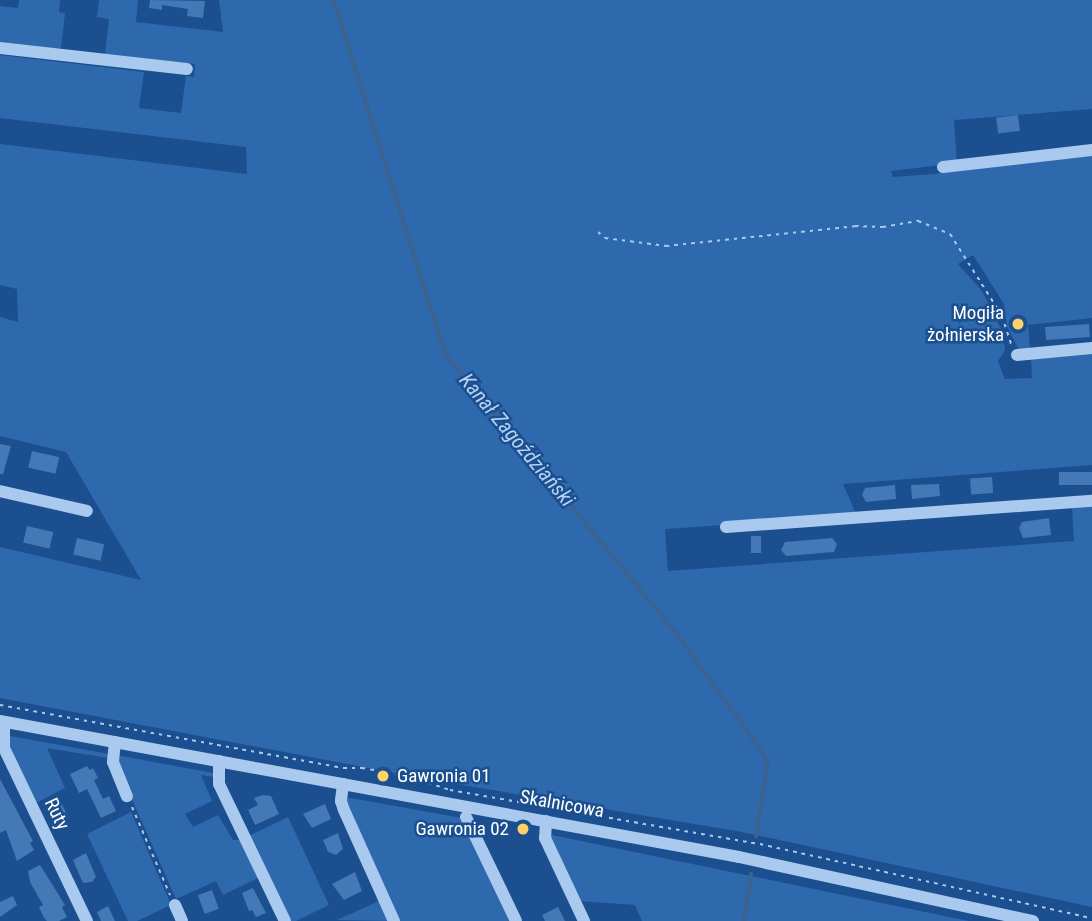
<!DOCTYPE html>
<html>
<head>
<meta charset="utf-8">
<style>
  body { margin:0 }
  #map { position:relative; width:1092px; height:921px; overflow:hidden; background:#1b4f8f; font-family:"Roboto Condensed",sans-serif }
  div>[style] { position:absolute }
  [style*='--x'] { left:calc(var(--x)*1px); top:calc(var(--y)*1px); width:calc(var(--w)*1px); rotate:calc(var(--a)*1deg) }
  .green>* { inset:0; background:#2e69ad }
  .stream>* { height:3.5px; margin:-1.75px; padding:0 1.75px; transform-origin:1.75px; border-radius:1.75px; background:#3c6290 }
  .building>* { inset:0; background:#4478b7; transform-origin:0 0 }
  .path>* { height:2px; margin-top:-1px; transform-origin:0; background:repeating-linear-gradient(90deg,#a9c9ee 0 3.5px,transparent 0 8.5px) }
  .minor>* { height:12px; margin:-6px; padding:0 6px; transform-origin:6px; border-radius:6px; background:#a9c9ee }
  .dots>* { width:19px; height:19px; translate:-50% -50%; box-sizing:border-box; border:4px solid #1b4f8f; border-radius:50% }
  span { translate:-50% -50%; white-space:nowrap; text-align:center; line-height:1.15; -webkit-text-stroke:5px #1b4f8f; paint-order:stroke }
  .poi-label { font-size:19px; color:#fff }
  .right { translate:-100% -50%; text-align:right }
  .left { translate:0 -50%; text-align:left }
  .street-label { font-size:19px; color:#fff }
  .water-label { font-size:21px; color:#b5d3f5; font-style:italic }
</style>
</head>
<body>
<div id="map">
  <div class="green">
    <div style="clip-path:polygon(19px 0,60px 0,59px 12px,65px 13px,61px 49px,0 42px,0 6px,18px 8px)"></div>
    <div style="clip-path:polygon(99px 0,138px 0,136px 22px,223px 32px,219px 0,1092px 0,1092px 109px,954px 120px,957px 163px,891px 171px,893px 177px,934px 174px,1028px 159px,1092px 156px,1092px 318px,1028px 325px,1030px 348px,1019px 350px,1007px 326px,1004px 304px,973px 255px,958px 264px,982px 291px,1002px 331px,1005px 350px,998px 361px,1005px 379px,1032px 378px,1031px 357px,1092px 351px,1092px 465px,843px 484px,857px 516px,665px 529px,668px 571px,1074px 541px,1072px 507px,1092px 505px,1092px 907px,742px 832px,426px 779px,0 698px,0 547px,141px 580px,66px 452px,0 436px,0 317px,18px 322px,17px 289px,0 285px,0 144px,247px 174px,246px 147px,0 118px,0 55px,144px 72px,139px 108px,181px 113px,186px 76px,194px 77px,195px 64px,105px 54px,109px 19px,97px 17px)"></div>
    <div style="clip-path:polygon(5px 735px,109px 754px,108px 758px,47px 748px,65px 788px,34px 804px)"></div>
    <div style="clip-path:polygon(116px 755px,213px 773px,214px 777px,201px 775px,212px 801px,185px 814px,193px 827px,218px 815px,233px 840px,242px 840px,260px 877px,223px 895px,216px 881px,176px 899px,115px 761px)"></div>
    <div style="clip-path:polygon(345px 797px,462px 818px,510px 921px,399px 921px)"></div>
    <div style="clip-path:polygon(131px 812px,171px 905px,137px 921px,128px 921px,87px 834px)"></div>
    <div style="clip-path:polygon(288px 817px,329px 905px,296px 921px,289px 921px,249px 836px)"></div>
    <div style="clip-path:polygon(547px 834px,969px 921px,642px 921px,635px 905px,579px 901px)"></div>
    <div style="clip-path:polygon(379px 901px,389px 921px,337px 920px)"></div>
  </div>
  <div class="stream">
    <div style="--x:334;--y:0;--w:370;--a:72.5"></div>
    <div style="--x:445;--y:353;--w:361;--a:50.4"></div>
    <div style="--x:675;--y:631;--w:148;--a:54.1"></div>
    <div style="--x:762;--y:751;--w:13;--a:63"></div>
    <div style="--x:768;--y:763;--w:74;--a:98.6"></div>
    <div style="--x:744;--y:921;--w:47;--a:-81.3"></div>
  </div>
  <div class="building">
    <div style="clip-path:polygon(150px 0,205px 1px,203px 18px,187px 16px,188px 9px,162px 5px,162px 10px,149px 8px)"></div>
    <div style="left:1018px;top:115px;width:16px;height:22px;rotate:83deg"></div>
    <div style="left:1089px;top:324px;width:13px;height:44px;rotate:86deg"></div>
    <div style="clip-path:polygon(0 444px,11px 446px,3px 474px,0 474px)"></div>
    <div style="left:32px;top:451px;width:28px;height:17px;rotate:13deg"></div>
    <div style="left:1092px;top:472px;width:13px;height:33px;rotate:90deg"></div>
    <div style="left:992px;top:477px;width:16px;height:22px;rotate:86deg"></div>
    <div style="clip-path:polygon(939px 484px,940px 496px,912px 499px,911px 485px)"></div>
    <div style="clip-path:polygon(895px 485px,896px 499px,866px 502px,862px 495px,865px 488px)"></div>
    <div style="clip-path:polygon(1049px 518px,1051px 535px,1023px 538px,1019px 528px,1022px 522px)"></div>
    <div style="left:27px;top:526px;width:27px;height:17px;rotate:13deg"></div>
    <div style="left:751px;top:536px;width:10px;height:17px"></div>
    <div style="left:77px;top:538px;width:28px;height:17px;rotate:13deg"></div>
    <div style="clip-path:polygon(832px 538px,837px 544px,834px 552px,786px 556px,781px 550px,785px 542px)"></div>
    <div style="clip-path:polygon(87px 766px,90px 770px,93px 768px,98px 778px,94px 780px,103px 799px,109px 796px,116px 811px,101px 818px,87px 789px,79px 793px,70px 774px)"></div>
    <div style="clip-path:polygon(0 779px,33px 841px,30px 843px,34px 850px,17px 861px,6px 830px,0 833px)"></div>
    <div style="clip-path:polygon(263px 795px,271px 796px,279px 814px,255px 825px,248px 810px,258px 805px,254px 798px)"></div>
    <div style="left:59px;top:799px;width:21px;height:14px;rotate:62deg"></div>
    <div style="clip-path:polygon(325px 804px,331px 819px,312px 828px,303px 814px)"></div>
    <div style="clip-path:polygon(338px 833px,343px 849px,336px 855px,328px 852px,323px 840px)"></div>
    <div style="clip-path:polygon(86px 853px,96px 877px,92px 882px,83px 883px,73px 860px)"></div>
    <div style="clip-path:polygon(40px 865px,65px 905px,62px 907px,67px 917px,59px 921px,47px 921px,44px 918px,39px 907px,43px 905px,30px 882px,28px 871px)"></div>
    <div style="clip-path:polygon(355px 872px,362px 891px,344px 900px,332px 884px)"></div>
    <div style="clip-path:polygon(253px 888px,266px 913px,256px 917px,252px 910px,249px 911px,242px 893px)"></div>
    <div style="left:212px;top:890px;width:20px;height:15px;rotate:70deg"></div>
    <div style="clip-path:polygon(13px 896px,17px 905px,0 917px,0 902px)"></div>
    <div style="clip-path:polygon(108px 906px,115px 921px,101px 921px,97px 912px)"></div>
    <div style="clip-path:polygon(558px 907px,565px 921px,545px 921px,542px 915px)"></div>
  </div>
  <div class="path">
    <div style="--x:598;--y:232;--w:9;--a:41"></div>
    <div style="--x:605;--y:238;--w:62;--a:7.5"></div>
    <div style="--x:666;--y:246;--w:190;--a:-6"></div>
    <div style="--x:855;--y:226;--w:28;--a:2"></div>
    <div style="--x:883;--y:227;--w:36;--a:-10"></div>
    <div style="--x:918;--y:221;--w:35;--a:22"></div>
    <div style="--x:950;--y:234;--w:97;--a:57.6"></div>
    <div style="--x:1002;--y:316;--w:32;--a:72"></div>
    <div style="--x:0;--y:705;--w:349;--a:10.4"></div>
    <div style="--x:343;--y:768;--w:19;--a:0"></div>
    <div style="--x:362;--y:768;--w:43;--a:9.5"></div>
    <div style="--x:404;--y:775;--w:48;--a:18.1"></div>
    <div style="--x:450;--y:790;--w:315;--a:9.9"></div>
    <div style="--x:760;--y:844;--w:340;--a:12.6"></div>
    <div style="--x:132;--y:807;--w:96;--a:66.6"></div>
  </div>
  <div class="minor">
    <div style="--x:0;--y:48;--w:188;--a:6.4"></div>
    <div style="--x:943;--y:167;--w:150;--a:-6.5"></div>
    <div style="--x:1017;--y:355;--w:75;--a:-5.3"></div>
    <div style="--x:0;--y:491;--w:89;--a:12.9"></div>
    <div style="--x:726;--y:527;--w:367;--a:-4.1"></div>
    <div style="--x:0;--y:721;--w:751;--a:10.43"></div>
    <div style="--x:739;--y:857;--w:301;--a:12.3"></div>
    <div style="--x:4;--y:722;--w:26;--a:90"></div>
    <div style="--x:4;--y:748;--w:192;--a:64.4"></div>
    <div style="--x:115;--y:742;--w:20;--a:96"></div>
    <div style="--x:113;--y:762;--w:37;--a:68"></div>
    <div style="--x:219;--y:761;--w:23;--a:90"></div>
    <div style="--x:219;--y:784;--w:152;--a:64.3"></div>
    <div style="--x:343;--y:784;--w:17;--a:97"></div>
    <div style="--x:341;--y:801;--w:9;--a:72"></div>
    <div style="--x:344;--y:810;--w:122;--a:65.8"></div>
    <div style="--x:466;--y:817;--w:115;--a:64.3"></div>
    <div style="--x:546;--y:821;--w:17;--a:93"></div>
    <div style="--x:545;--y:838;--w:92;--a:64.8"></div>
    <div style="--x:175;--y:905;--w:17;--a:66"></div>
  </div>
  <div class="dots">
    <div style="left:1018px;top:324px;background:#ffd166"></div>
    <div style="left:383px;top:776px;background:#ffd166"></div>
    <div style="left:523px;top:829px;background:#ffd166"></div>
  </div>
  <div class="poi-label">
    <span class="right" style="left:1004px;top:324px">Mogiła<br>żołnierska</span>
    <span class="left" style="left:397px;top:776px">Gawronia 01</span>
    <span class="right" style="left:509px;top:829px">Gawronia 02</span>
  </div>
  <div class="street-label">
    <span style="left:562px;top:804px;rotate:10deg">Skalnicowa</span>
    <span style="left:57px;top:814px;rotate:64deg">Ruty</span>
  </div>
  <div class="water-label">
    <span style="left:517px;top:440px;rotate:50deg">Kanał Zagoździański</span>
  </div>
</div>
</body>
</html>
